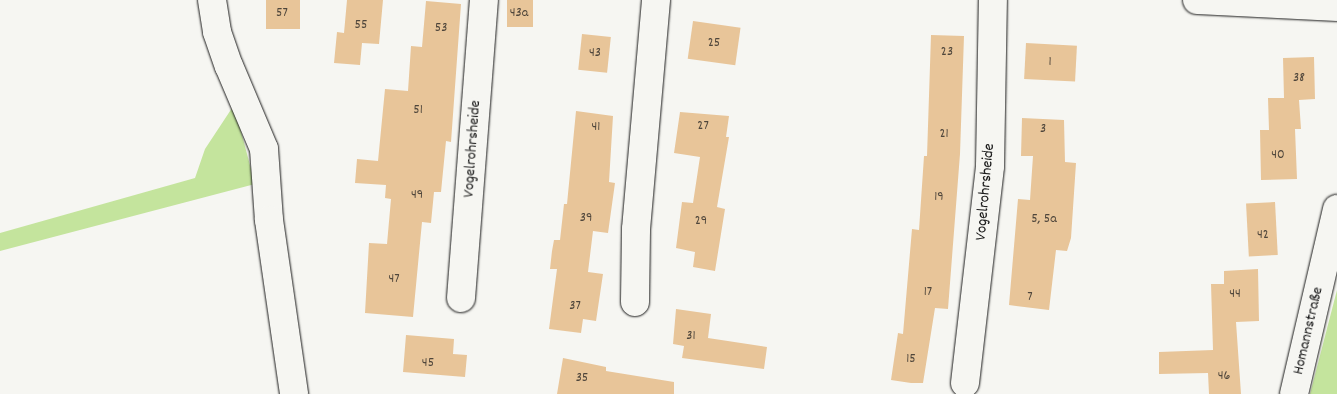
<!DOCTYPE html>
<html>
<head>
<meta charset="utf-8">
<style>
  body { margin:0 }
  #map { position:relative; width:1337px; height:394px; overflow:hidden; background:#f6f6f2; font-family:Dekko,sans-serif }
  div>[style] { position:absolute }
  [style*='--x'] { left:calc(var(--x)*1px); top:calc(var(--y)*1px); width:calc(var(--w)*1px); rotate:calc(var(--a)*1deg) }
  .green>* { inset:0; background:#c4e49d }
  .building>* { inset:0; background:#e8c599; transform-origin:0 0 }
  .roads { filter:drop-shadow(0 0 1px #1c1c1c) drop-shadow(0 0 1px #1c1c1c) }
  .minor>* { height:28px; margin:-14px; padding:0 14px; transform-origin:14px; border-radius:14px; background:#f6f6f2 }
  span { translate:-50% -50%; white-space:nowrap; text-align:center; line-height:1.15; -webkit-text-stroke:5px #f6f6f2; paint-order:stroke }
  .number-label { font-size:14px; color:#4f463b }
  .number-label span { -webkit-text-stroke-width:0 }
  .street-label { font-size:16px; color:#1c1c1c }
</style>
</head>
<body>
<div id="map">
  <div class="green">
    <div style="clip-path:polygon(234px 105px,255px 184px,0 251px,0 233px,195px 178px,205px 149px)"></div>
    <div style="clip-path:polygon(1337px 290px,1337px 394px,1310px 394px)"></div>
  </div>
  <div class="building">
    <div style="left:266px;top:0;width:34px;height:29px"></div>
    <div style="clip-path:polygon(347px 0,383px 0,379px 44px,362px 43px,360px 65px,334px 63px,337px 32px,344px 33px)"></div>
    <div style="left:507px;top:0;width:26px;height:27px"></div>
    <div style="clip-path:polygon(426px 1px,461px 4px,451px 142px,446px 141px,441px 192px,434px 192px,431px 223px,422px 222px,413px 317px,365px 313px,369px 243px,387px 244px,391px 199px,385px 198px,386px 185px,355px 183px,357px 159px,378px 161px,385px 89px,408px 91px,411px 46px,422px 47px)"></div>
    <div style="left:693px;top:21px;width:48px;height:38px;rotate:8deg"></div>
    <div style="left:582px;top:34px;width:29px;height:36px;rotate:6deg"></div>
    <div style="clip-path:polygon(931px 35px,964px 36px,960px 154px,948px 309px,935px 308px,923px 383px,911px 383px,891px 380px,898px 333px,903px 334px,912px 229px,919px 230px,924px 156px,927px 156px)"></div>
    <div style="left:1026px;top:43px;width:51px;height:36px;rotate:3deg"></div>
    <div style="clip-path:polygon(1314px 57px,1315px 99px,1299px 100px,1301px 129px,1295px 129px,1297px 179px,1261px 180px,1260px 130px,1269px 130px,1268px 98px,1284px 98px,1283px 58px)"></div>
    <div style="clip-path:polygon(576px 111px,613px 116px,609px 182px,615px 183px,608px 233px,593px 231px,588px 272px,603px 274px,596px 321px,583px 319px,581px 333px,549px 329px,557px 269px,550px 269px,552px 251px,554px 240px,560px 240px,564px 204px,567px 204px)"></div>
    <div style="clip-path:polygon(680px 112px,729px 116px,726px 137px,729px 137px,717px 207px,725px 209px,715px 271px,693px 267px,695px 252px,676px 248px,682px 202px,693px 203px,700px 157px,674px 153px)"></div>
    <div style="clip-path:polygon(1022px 118px,1064px 120px,1065px 162px,1076px 163px,1071px 238px,1067px 251px,1056px 250px,1049px 310px,1009px 305px,1018px 199px,1030px 200px,1033px 156px,1021px 156px)"></div>
    <div style="left:1275px;top:202px;width:53px;height:29px;rotate:87deg"></div>
    <div style="clip-path:polygon(1258px 269px,1259px 321px,1236px 322px,1241px 394px,1209px 394px,1208px 373px,1159px 374px,1159px 352px,1213px 350px,1211px 284px,1224px 284px,1224px 271px)"></div>
    <div style="clip-path:polygon(676px 309px,711px 314px,708px 338px,767px 347px,764px 369px,682px 358px,684px 346px,673px 344px)"></div>
    <div style="clip-path:polygon(406px 335px,454px 339px,453px 354px,467px 355px,465px 377px,403px 372px)"></div>
    <div style="clip-path:polygon(563px 358px,606px 367px,606px 371px,674px 382px,674px 394px,557px 394px)"></div>
  </div>
  <div class="roads">
    <div class="minor">
      <div style="--x:212;--y:0;--w:32;--a:81"></div>
      <div style="--x:217;--y:32;--w:36;--a:71"></div>
      <div style="--x:229;--y:66;--w:90;--a:67.1"></div>
      <div style="--x:264;--y:149;--w:71;--a:86"></div>
      <div style="--x:269;--y:220;--w:176;--a:81.8"></div>
      <div style="--x:1197;--y:0;--w:140;--a:2.9"></div>
      <div style="--x:461;--y:298;--w:299;--a:-85.6"></div>
      <div style="--x:635;--y:302;--w:73;--a:-89.2"></div>
      <div style="--x:636;--y:229;--w:230;--a:-85"></div>
      <div style="--x:965;--y:383;--w:218;--a:-83.4"></div>
      <div style="--x:990;--y:166;--w:166;--a:-89"></div>
      <div style="--x:1294;--y:394;--w:190;--a:-76.9"></div>
    </div>
  </div>
  <div class="number-label">
    <span style="left:282px;top:13px">57</span>
    <span style="left:519px;top:13px">43a</span>
    <span style="left:361px;top:25px">55</span>
    <span style="left:441px;top:28px">53</span>
    <span style="left:714px;top:43px">25</span>
    <span style="left:947px;top:52px">23</span>
    <span style="left:595px;top:53px">43</span>
    <span style="left:1050px;top:62px">1</span>
    <span style="left:1299px;top:78px">38</span>
    <span style="left:418px;top:110px">51</span>
    <span style="left:703px;top:126px">27</span>
    <span style="left:596px;top:127px">41</span>
    <span style="left:1043px;top:129px">3</span>
    <span style="left:944px;top:134px">21</span>
    <span style="left:1278px;top:155px">40</span>
    <span style="left:417px;top:195px">49</span>
    <span style="left:939px;top:197px">19</span>
    <span style="left:586px;top:218px">39</span>
    <span style="left:1044px;top:219px">5, 5a</span>
    <span style="left:701px;top:221px">29</span>
    <span style="left:1263px;top:235px">42</span>
    <span style="left:394px;top:279px">47</span>
    <span style="left:928px;top:292px">17</span>
    <span style="left:1235px;top:294px">44</span>
    <span style="left:1030px;top:297px">7</span>
    <span style="left:575px;top:306px">37</span>
    <span style="left:691px;top:336px">31</span>
    <span style="left:911px;top:359px">15</span>
    <span style="left:428px;top:363px">45</span>
    <span style="left:1224px;top:376px">46</span>
    <span style="left:582px;top:378px">35</span>
  </div>
  <div class="street-label">
    <span style="left:473px;top:149px;rotate:-86deg">Vogelrohrsheide</span>
    <span style="left:986px;top:192px;rotate:-85deg">Vogelrohrsheide</span>
    <span style="left:1309px;top:331px;rotate:-77deg">Homannstraße</span>
  </div>
</div>
</body>
</html>
